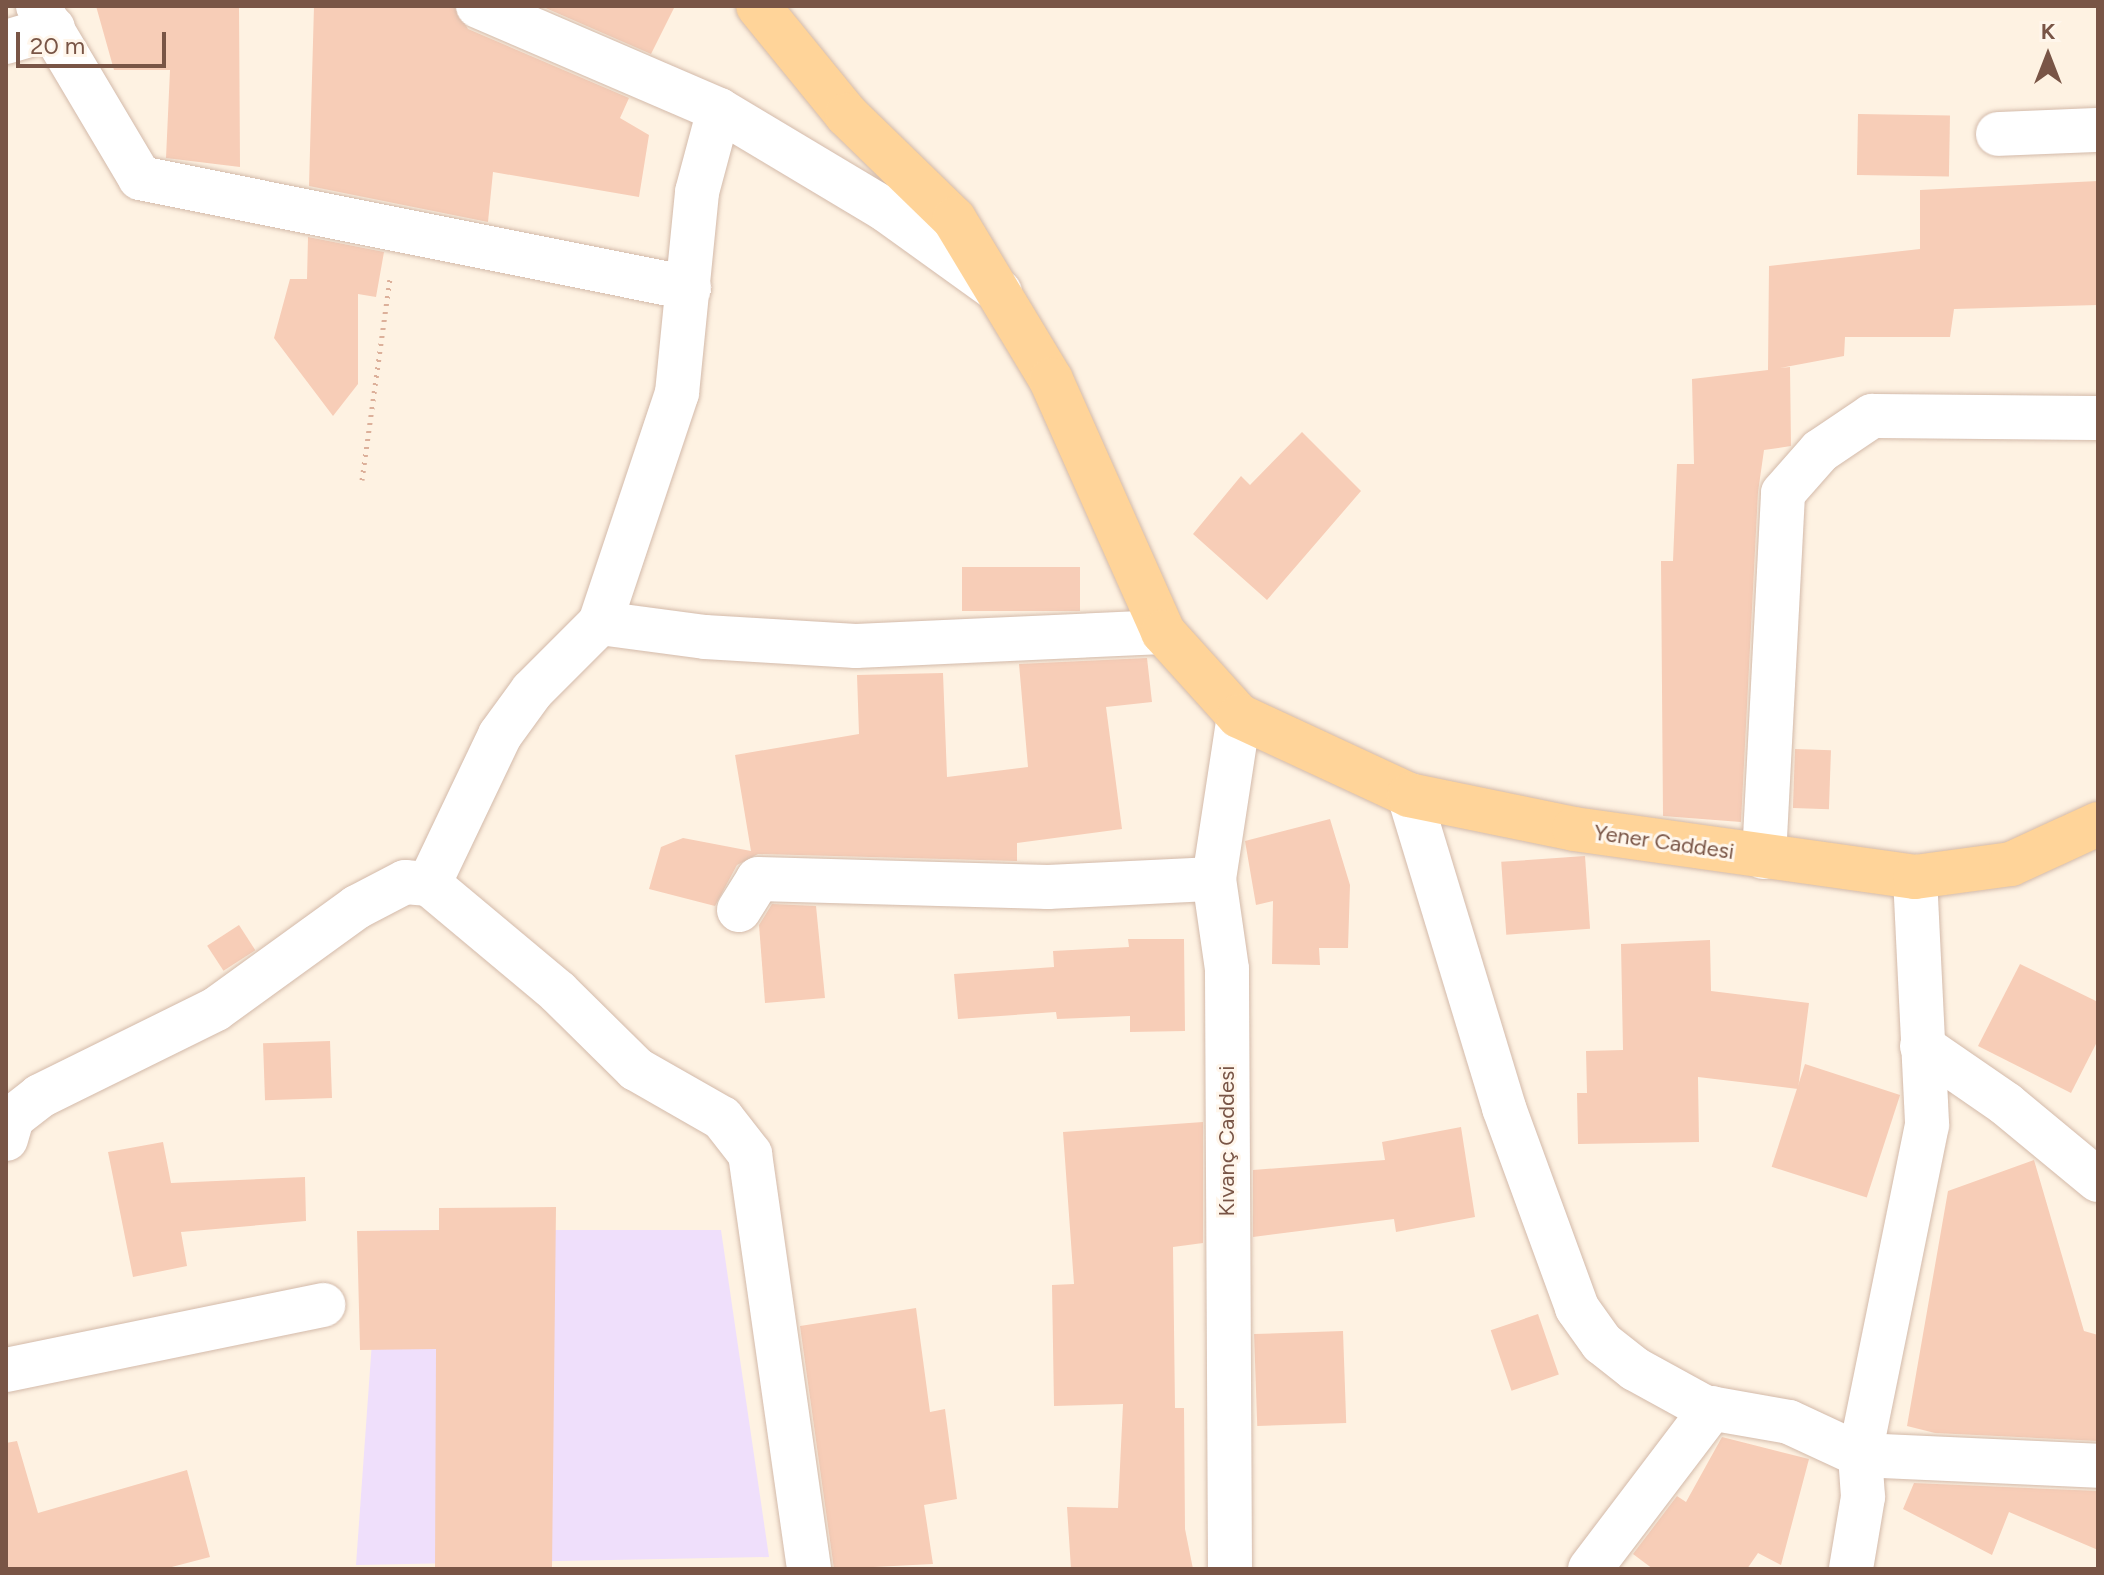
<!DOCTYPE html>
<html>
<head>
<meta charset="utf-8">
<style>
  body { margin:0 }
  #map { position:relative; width:2104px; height:1575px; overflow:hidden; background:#fef2e2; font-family:Figtree,sans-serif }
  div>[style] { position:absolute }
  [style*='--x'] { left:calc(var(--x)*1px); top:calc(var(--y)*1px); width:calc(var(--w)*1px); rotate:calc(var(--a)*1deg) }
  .education>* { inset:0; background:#efdffb }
  .building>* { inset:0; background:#f7cdb7; transform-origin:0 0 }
  .path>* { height:5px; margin-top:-2.5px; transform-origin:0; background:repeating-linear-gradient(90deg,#dcb09a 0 2px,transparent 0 8px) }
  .roads { filter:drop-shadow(0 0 2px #d3baaa) drop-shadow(0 0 2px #d3baaa) }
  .minor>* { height:44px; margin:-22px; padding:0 22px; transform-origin:22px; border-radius:22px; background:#fff }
  .major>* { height:44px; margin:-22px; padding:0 22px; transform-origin:22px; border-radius:22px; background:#ffd499 }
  span { translate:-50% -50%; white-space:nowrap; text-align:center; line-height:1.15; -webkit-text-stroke:6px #fff6eb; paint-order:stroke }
  .street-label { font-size:22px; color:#795546 }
  .frame { position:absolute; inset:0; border:8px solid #795546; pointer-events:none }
  .north { position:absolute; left:2008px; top:16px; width:80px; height:80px; -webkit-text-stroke:6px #fff6eb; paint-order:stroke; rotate:0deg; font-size:22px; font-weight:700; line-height:32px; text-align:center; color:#795546 }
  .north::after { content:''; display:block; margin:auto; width:28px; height:36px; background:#795546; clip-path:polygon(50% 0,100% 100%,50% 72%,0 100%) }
  .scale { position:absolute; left:16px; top:32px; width:150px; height:36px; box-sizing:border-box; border:4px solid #795546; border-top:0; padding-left:10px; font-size:24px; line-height:28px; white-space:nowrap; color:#795546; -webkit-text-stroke:6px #fff6eb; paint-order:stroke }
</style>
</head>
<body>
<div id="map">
  <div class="education">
    <div style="clip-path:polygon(380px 1230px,721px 1230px,769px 1557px,356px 1565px)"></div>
  </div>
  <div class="building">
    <div style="clip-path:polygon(96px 6px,239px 6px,240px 167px,166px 158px,170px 70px,114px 70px)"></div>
    <div style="clip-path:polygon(314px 6px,454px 6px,468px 29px,629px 98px,620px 118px,649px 135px,639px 197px,493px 172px,488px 222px,309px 186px)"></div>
    <div style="clip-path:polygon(541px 6px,675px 6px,651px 54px)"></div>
    <div style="left:1858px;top:114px;width:92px;height:61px;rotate:1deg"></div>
    <div style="clip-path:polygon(2098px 181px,2098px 305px,1954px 309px,1950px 337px,1845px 337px,1844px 356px,1780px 368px,1790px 367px,1791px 446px,1764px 450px,1758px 492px,1741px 822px,1663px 816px,1661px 561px,1673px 561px,1677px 464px,1694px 464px,1692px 379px,1768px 370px,1769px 266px,1920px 249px,1920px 190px)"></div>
    <div style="clip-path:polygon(308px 237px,384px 252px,376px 297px,358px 294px,358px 384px,333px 416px,274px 338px,290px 279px,307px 279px)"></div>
    <div style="clip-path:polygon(1302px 432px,1361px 491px,1267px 600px,1193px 534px,1241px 476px,1250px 485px)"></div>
    <div style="left:1080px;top:567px;width:44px;height:118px;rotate:90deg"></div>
    <div style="clip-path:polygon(1147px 658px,1152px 702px,1106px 707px,1122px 829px,1017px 843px,1017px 861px,758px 854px,737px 865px,715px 906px,649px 889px,661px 847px,683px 838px,751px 851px,735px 755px,859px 734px,857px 675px,943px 673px,947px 777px,1028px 767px,1019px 664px)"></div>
    <div style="left:1795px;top:749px;width:36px;height:59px;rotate:2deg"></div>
    <div style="clip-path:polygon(1330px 819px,1350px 885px,1348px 948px,1319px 948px,1320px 965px,1272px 964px,1273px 901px,1256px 905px,1245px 841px)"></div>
    <div style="left:1585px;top:856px;width:73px;height:84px;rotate:86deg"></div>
    <div style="clip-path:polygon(772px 904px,816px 906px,825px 998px,765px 1003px,759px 925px)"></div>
    <div style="left:239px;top:925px;width:30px;height:38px;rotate:57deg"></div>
    <div style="clip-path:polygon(1128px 939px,1184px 939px,1185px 1031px,1130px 1032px,1130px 1016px,1057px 1019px,1056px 1012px,958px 1019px,954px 974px,1054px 967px,1053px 951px,1129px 947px)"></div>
    <div style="clip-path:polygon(1710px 940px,1711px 991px,1809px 1003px,1798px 1089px,1698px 1077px,1699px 1142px,1578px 1144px,1577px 1093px,1587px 1093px,1586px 1051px,1623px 1050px,1621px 944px)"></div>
    <div style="clip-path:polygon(2020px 964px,2098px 1002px,2098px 1040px,2071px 1093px,1978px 1046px)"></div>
    <div style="left:330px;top:1041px;width:57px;height:67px;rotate:88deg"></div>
    <div style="left:1805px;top:1064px;width:100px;height:108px;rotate:18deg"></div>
    <div style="clip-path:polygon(1203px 1122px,1203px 1243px,1173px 1247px,1175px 1408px,1184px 1408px,1185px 1529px,1193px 1569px,1071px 1569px,1067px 1507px,1118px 1508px,1123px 1404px,1054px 1406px,1052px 1285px,1074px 1284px,1063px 1132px)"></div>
    <div style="clip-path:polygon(1461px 1127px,1475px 1217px,1396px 1232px,1394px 1219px,1253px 1237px,1253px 1170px,1385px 1160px,1382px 1142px)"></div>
    <div style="clip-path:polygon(163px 1142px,171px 1183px,305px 1177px,306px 1221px,181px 1232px,187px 1266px,133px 1277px,108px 1152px)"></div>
    <div style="clip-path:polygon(2034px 1160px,2084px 1331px,2098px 1335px,2098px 1441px,1935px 1433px,1907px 1426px,1948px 1191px)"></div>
    <div style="clip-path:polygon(556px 1207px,552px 1569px,435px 1569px,436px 1349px,360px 1350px,357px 1231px,439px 1230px,439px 1208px)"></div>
    <div style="clip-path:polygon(916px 1308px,930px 1412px,945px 1409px,957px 1499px,924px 1505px,933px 1564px,834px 1569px,800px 1326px)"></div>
    <div style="left:1538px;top:1314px;width:64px;height:50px;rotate:71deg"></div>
    <div style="left:1343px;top:1331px;width:92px;height:89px;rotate:88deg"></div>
    <div style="clip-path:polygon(1722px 1437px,1809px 1459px,1781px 1565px,1758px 1553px,1747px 1569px,1653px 1569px,1633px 1554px,1677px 1496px,1686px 1502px)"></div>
    <div style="clip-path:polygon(17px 1441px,38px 1513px,187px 1470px,210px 1557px,164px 1569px,6px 1569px,6px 1443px)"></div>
    <div style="clip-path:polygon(1914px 1483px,2098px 1491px,2098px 1550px,2009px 1512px,1992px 1555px,1903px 1509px)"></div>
  </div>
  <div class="path">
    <div style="--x:362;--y:480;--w:205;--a:-82.1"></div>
  </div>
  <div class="roads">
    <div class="minor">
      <div style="--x:38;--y:6;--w:200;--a:59.3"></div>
      <div style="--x:140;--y:178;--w:560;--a:11.33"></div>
      <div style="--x:478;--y:6;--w:262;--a:23.3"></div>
      <div style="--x:719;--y:110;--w:195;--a:30.9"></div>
      <div style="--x:886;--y:210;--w:140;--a:35.7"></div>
      <div style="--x:6;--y:42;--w:49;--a:-16.6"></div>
      <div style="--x:1998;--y:134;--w:100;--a:-2.3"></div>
      <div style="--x:600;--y:623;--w:106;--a:7.6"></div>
      <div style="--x:705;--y:637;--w:151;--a:3.4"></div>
      <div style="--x:856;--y:646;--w:307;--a:-2.6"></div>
      <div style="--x:1409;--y:795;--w:327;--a:73.1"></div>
      <div style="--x:1504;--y:1108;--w:213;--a:69.9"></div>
      <div style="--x:1577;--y:1308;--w:43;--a:54.5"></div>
      <div style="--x:1602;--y:1343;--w:42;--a:38.2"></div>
      <div style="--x:1635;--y:1369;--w:79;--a:28.8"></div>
      <div style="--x:1704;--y:1407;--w:86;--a:10"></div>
      <div style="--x:1789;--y:1422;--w:78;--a:24.9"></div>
      <div style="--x:1860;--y:1455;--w:42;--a:85.9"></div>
      <div style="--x:1863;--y:1497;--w:73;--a:99.5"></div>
      <div style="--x:1764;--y:857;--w:364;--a:-87"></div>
      <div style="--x:1783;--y:493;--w:56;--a:-48.6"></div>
      <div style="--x:1820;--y:451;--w:63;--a:-33.9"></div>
      <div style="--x:1872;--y:416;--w:226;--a:0.5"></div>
      <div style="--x:1915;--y:877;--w:248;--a:87.2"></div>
      <div style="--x:1927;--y:1125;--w:337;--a:101.5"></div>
      <div style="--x:1860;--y:1455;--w:238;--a:2.6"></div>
      <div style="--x:429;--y:884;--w:168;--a:39.9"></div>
      <div style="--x:558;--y:992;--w:110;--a:44.6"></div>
      <div style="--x:636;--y:1069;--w:99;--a:29.7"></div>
      <div style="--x:722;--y:1118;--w:46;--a:52.1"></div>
      <div style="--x:750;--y:1154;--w:419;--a:81.9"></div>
      <div style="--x:739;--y:910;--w:36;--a:-58"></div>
      <div style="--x:758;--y:879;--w:290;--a:1.6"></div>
      <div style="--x:1048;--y:887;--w:166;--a:-2.8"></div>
      <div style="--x:1922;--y:1046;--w:102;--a:34.6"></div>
      <div style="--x:2006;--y:1104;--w:119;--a:39.6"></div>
      <div style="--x:6;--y:1139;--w:22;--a:-74"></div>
      <div style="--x:12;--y:1118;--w:36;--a:-38"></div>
      <div style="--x:40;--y:1096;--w:196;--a:-26.3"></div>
      <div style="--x:216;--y:1009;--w:174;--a:-35.9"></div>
      <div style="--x:357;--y:907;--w:54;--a:-27.5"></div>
      <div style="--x:405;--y:882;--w:24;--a:5"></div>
      <div style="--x:429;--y:884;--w:165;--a:-64.5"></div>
      <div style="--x:500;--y:735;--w:54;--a:-54"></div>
      <div style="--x:532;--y:691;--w:96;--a:-45"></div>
      <div style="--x:600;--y:623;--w:243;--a:-71.5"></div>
      <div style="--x:677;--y:393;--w:202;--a:-84.3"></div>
      <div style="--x:697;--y:192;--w:85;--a:-75"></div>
      <div style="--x:6;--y:1370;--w:324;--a:-11.6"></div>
      <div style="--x:1230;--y:1569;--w:600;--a:-90.29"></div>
      <div style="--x:1227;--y:969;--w:91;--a:-98.2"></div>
      <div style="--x:1214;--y:879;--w:165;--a:-81.3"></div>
      <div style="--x:1590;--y:1569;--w:202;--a:-52.8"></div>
    </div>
    <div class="major">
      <div style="--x:758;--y:6;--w:141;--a:50.8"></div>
      <div style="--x:847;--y:115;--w:149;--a:44.2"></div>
      <div style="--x:954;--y:219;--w:188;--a:58.9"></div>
      <div style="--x:1051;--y:380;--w:276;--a:66"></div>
      <div style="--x:1163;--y:632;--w:113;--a:47.9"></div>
      <div style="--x:1239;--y:716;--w:187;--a:24.9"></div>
      <div style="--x:1409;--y:795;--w:168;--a:11.6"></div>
      <div style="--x:1574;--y:829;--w:344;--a:8"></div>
      <div style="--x:1915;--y:877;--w:97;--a:-7.7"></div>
      <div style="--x:2011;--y:864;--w:96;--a:-24.7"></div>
    </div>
  </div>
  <div class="street-label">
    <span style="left:1664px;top:842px;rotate:8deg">Yener Caddesi</span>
    <span style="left:1227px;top:1141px;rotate:-90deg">Kıvanç Caddesi</span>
  </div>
  <div class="frame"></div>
  <div class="north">K</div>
  <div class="scale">20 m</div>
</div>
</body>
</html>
